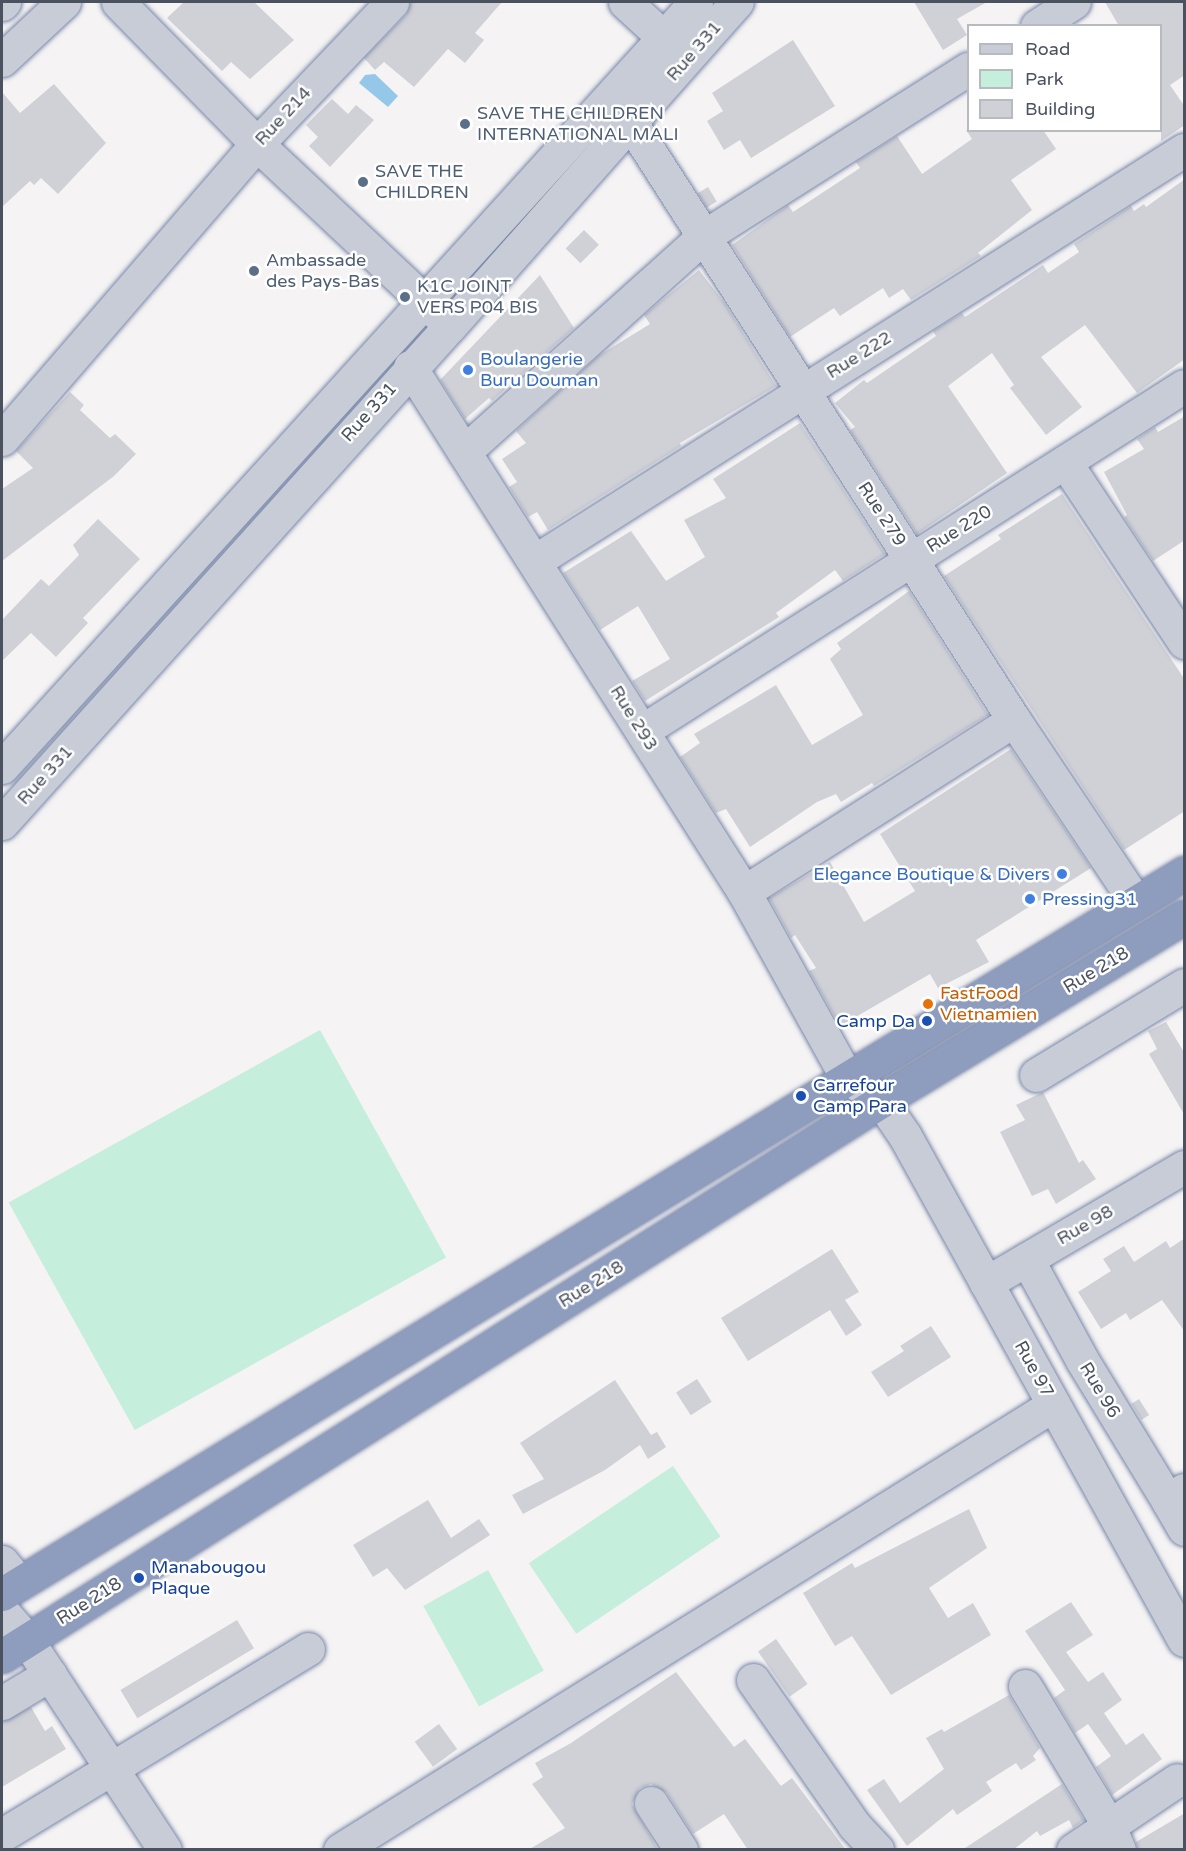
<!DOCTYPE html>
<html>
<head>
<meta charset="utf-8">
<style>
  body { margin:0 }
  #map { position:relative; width:1186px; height:1851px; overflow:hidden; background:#f5f3f3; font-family:"Varela Round",sans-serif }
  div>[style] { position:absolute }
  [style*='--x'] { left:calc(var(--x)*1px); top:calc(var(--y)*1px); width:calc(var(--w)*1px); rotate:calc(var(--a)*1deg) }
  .green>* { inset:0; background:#c5eedc; transform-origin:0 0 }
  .water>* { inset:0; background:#95c8e8 }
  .building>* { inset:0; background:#d0d1d6; transform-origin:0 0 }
  .roads { filter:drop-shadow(0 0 2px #7987aa) drop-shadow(0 0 2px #7987aa) }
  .minor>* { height:33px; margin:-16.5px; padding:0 16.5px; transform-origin:16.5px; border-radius:16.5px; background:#c7ccd6 }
  .highway>* { height:33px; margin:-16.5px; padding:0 16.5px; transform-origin:16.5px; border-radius:16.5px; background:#8e9dbe }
  .dots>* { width:16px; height:16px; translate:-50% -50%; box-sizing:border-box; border:3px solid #fff; border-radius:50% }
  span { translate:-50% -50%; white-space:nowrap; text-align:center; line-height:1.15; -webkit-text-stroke:5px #fff; paint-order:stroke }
  .street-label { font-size:18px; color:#4b525f }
  .service-label { font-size:18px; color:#4e5e75 }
  .left { translate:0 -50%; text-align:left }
  .shop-label { font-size:18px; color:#366cbe }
  .right { translate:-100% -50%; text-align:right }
  .food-label { font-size:18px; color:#c56008 }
  .transit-label { font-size:18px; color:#164399 }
  .frame { position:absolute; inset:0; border:3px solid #4b525f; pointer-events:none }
  .legend { position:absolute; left:967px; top:24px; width:195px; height:108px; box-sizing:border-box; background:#fff; border:2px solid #b7babf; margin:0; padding:8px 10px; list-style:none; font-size:18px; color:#4b525f }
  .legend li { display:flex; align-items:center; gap:12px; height:30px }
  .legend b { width:30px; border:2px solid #b7babf }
</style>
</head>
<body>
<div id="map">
  <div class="green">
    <div style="left:320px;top:1030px;width:260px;height:356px;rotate:61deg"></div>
    <div style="left:673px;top:1466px;width:85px;height:174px;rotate:56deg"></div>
    <div style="left:488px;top:1570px;width:115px;height:74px;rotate:61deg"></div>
  </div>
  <div class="water">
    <div style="clip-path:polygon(375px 74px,398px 96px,388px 107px,359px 83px,365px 75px)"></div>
  </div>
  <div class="building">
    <div style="clip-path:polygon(184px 2px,254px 2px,294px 40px,250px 79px,231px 62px,222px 71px,167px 18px)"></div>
    <div style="clip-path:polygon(410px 2px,502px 2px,475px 33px,484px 40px,465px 63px,448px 49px,414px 87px,384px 62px,375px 70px,364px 58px,406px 15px)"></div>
    <div style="clip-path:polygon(914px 2px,987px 2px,957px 19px,967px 35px,943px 50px)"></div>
    <div style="clip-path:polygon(1105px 2px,1185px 2px,1185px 75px,1170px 85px,1185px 107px,1185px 125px,1161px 141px,1161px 26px,1119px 26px)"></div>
    <div style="clip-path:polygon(793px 40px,835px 106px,751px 158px,740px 140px,724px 150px,707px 121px,723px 111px,712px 93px)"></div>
    <div style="clip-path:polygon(54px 84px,106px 143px,58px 194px,41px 178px,34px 185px,30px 181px,2px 207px,2px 92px,20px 113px)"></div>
    <div style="clip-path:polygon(332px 99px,348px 114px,356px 105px,374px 120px,330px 167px,309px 146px,318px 137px,306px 125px)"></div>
    <div style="clip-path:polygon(966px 130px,1043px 130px,1056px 149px,1011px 180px,1032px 210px,978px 253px,981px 256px,911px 300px,903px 289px,889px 298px,883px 288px,840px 316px,834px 308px,790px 337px,732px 245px,788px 205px,793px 212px,860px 168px,856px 162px,897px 136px,922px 174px,972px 139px)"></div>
    <div style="clip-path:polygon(1185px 179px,1185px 359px,1137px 393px,1085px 325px,1041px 357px,1082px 407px,1046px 435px,1010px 388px,1014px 385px,992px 353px,948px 386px,1007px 473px,917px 534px,850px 430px,855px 427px,835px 403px,864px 380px,867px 383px,936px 336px,933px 331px,962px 313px,965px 317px,1043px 265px,1048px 273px,1079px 252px,1074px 244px,1131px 206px,1134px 211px,1144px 204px,1146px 207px)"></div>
    <div style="left:708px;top:187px;width:17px;height:12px;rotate:59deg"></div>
    <div style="left:584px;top:230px;width:21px;height:26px;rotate:45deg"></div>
    <div style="clip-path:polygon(699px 270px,725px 304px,776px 386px,680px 443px,681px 446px,548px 530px,537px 512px,528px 517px,509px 487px,517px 482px,502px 459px,526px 443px,516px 431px,598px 356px,650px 324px,644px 315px)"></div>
    <div style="clip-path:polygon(540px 275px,574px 328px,492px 401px,489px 398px,465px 419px,440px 380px)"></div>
    <div style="clip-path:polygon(70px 392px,84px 405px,80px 410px,110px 438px,115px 434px,136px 454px,114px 476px,2px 561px,2px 489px,33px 468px,16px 451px)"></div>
    <div style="clip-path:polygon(1185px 416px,1185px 540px,1153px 561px,1124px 517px,1127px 515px,1104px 472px,1144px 449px,1137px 439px,1155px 427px,1158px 432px)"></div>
    <div style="clip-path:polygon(800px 423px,885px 554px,843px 581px,835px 570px,776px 613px,779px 617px,645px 701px,632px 681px,670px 659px,638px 606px,600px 630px,563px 573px,631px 531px,666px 581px,705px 557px,684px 520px,726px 498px,713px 479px)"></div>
    <div style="clip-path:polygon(1062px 494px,1185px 680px,1185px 811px,1124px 850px,944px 576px,1001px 539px,998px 535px)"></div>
    <div style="clip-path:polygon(98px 519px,140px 559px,83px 618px,88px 623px,56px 657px,31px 633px,2px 661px,2px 620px,41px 579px,49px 586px,79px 555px,73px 545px)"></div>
    <div style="clip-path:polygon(909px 591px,988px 715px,874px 786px,872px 783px,841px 802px,836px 794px,817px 802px,750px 847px,726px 809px,716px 813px,680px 757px,700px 743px,694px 734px,776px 685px,812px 745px,863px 715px,830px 659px,841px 649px,837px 643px)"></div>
    <div style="clip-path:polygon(1011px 749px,1091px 868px,976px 940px,989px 962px,938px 988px,930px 974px,840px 1026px,809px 971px,816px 968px,795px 935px,791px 938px,769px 898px,830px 862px,864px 922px,915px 891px,880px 834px)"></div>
    <div style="clip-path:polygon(1166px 1022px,1185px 1054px,1185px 1116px,1149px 1054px,1157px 1049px,1148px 1031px)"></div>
    <div style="clip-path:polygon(1043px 1092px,1079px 1163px,1083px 1160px,1096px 1179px,1056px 1204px,1048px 1189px,1032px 1196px,1000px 1132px,1025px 1120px,1016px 1105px)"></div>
    <div style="clip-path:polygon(1185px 1238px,1185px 1332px,1162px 1300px,1130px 1320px,1126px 1313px,1101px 1329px,1078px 1292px,1111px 1271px,1103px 1259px,1124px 1246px,1134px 1262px,1166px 1241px,1170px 1248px)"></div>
    <div style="clip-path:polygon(832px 1249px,859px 1292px,845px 1300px,862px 1325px,846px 1336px,830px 1310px,748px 1361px,721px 1318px)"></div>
    <div style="clip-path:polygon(931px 1326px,951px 1357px,888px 1397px,871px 1372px,904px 1351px,900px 1346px)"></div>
    <div style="left:697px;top:1379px;width:27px;height:25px;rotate:57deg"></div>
    <div style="clip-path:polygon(615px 1380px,651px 1435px,657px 1432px,666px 1447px,648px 1459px,640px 1445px,605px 1470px,523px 1514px,512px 1495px,544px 1479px,520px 1443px)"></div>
    <div style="left:1139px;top:1399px;width:19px;height:9px;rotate:58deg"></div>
    <div style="clip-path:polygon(428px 1500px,451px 1538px,479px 1519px,490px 1535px,405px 1590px,387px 1568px,373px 1577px,353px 1545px)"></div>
    <div style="clip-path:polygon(969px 1509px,987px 1548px,929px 1588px,948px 1618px,973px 1603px,991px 1635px,891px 1695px,852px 1636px,835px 1646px,803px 1593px,852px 1563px,855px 1568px)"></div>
    <div style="clip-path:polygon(1071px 1602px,1093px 1635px,1066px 1652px,1088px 1682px,1103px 1672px,1122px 1700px,1104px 1713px,1126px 1745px,1143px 1733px,1162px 1759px,1112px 1795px,1096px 1767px,1111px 1756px,1088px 1724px,1075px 1733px,1054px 1698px,1065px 1690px,1025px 1631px)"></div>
    <div style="left:237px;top:1620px;width:33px;height:136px;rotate:59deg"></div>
    <div style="left:776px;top:1639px;width:55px;height:22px;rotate:55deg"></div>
    <div style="clip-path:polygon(676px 1672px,734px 1747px,745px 1739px,781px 1786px,792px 1778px,846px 1850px,748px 1850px,724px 1814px,693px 1834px,667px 1793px,651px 1784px,640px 1788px,632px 1804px,658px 1850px,528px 1850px,565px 1828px,532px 1784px,543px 1777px,535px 1763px,571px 1743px)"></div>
    <div style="clip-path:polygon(1009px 1695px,1040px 1748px,1033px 1756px,1036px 1760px,1021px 1770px,1016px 1763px,986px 1782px,992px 1791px,957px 1815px,953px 1809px,907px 1846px,867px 1790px,884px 1779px,900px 1803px,944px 1769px,926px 1738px,942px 1729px,944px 1732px)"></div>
    <div style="clip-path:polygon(31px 1707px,45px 1731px,52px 1726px,66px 1749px,2px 1787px,2px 1722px)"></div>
    <div style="left:439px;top:1724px;width:31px;height:30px;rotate:54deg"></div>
    <div style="clip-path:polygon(1062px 1784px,1084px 1820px,1073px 1828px,1069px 1820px,1040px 1836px,1037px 1831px,1013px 1850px,962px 1850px)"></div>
    <div style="clip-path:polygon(1185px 1813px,1185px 1850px,1137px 1850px,1136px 1842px)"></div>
  </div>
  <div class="roads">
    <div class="minor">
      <div style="--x:118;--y:2;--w:199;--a:45.6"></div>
      <div style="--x:257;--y:144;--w:253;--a:43.2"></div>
      <div style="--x:625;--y:2;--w:50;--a:42.6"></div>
      <div style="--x:2;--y:4;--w:3;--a:-45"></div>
      <div style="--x:1037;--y:26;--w:44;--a:-33"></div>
      <div style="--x:2;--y:60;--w:85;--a:-43.1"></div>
      <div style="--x:631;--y:123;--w:709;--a:57.32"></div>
      <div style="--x:1014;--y:720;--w:219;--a:56.2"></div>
      <div style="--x:410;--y:367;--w:622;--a:57.54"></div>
      <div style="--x:744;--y:892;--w:210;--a:61"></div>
      <div style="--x:846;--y:1076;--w:43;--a:35.5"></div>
      <div style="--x:881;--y:1101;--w:42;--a:55.6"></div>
      <div style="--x:905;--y:1136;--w:576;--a:61.03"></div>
      <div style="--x:2;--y:439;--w:390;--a:-49.2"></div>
      <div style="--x:257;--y:144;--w:196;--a:-46.4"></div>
      <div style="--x:464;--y:452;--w:321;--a:-42"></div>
      <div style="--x:703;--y:237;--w:314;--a:-32.4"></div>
      <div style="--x:1065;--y:462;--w:216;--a:56.5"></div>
      <div style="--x:535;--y:561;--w:768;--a:-32.35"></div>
      <div style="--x:642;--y:731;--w:642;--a:-32.48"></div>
      <div style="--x:2;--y:767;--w:1033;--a:-47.79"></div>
      <div style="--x:2;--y:823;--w:669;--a:-47.97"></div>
      <div style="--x:450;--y:326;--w:433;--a:-48.5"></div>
      <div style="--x:744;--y:892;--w:320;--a:-32.5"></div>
      <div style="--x:1036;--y:1075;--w:173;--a:-31.3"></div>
      <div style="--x:1027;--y:1259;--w:115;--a:61.4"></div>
      <div style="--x:1082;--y:1360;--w:165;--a:58.6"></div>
      <div style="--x:1168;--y:1501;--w:19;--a:-35"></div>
      <div style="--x:986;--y:1283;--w:229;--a:-30.4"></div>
      <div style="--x:1168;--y:1501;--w:32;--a:60"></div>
      <div style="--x:2;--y:1562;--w:27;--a:51"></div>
      <div style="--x:2;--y:1611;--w:38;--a:49"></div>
      <div style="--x:27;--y:1640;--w:251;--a:56.7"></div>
      <div style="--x:753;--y:1680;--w:177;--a:55.1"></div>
      <div style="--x:854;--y:1825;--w:34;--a:47"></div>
      <div style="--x:1025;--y:1686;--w:161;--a:59"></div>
      <div style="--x:1108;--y:1824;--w:28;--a:67"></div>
      <div style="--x:2;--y:1703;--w:56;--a:-31.1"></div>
      <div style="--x:651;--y:1803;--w:56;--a:57.4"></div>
      <div style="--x:2;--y:1835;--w:358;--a:-31.3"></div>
      <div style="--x:340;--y:1850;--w:840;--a:-31.97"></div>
      <div style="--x:1073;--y:1850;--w:125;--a:-33.9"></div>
    </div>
    <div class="highway">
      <div style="--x:2;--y:1594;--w:1385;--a:-31.38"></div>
      <div style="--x:2;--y:1656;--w:1040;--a:-32.27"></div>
      <div style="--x:881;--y:1101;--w:354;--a:-31.3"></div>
    </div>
  </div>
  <div class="dots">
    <div style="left:465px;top:124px;background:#5c6f8a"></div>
    <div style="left:363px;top:182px;background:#5c6f8a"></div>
    <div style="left:254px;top:271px;background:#5c6f8a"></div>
    <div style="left:405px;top:297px;background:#5c6f8a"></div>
    <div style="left:468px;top:370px;background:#3f7fe0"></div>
    <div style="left:1062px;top:874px;background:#3f7fe0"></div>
    <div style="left:1030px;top:899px;background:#3f7fe0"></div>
    <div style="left:928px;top:1004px;background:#e8710a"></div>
    <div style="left:927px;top:1021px;background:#1a4fb4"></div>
    <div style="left:801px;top:1096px;background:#1a4fb4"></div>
    <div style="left:139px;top:1578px;background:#1a4fb4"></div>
  </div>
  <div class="street-label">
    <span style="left:694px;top:51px;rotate:-49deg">Rue 331</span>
    <span style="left:283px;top:116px;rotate:-47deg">Rue 214</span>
    <span style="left:859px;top:355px;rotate:-32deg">Rue 222</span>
    <span style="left:369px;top:412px;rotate:-48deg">Rue 331</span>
    <span style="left:882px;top:514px;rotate:57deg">Rue 279</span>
    <span style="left:959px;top:529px;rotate:-32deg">Rue 220</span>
    <span style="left:634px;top:718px;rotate:58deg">Rue 293</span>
    <span style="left:45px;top:775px;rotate:-48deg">Rue 331</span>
    <span style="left:1096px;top:970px;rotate:-31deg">Rue 218</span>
    <span style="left:1085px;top:1225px;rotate:-30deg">Rue 98</span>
    <span style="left:591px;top:1284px;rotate:-32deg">Rue 218</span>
    <span style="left:1034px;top:1369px;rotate:61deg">Rue 97</span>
    <span style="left:1100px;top:1390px;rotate:59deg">Rue 96</span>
    <span style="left:89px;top:1601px;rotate:-32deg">Rue 218</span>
  </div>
  <div class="service-label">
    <span class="left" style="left:477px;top:124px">SAVE THE CHILDREN<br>INTERNATIONAL MALI</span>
    <span class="left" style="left:375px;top:182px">SAVE THE<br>CHILDREN</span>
    <span class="left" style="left:266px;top:271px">Ambassade<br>des Pays-Bas</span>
    <span class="left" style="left:417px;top:297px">K1C JOINT<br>VERS P04 BIS</span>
  </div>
  <div class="shop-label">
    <span class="left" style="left:480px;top:370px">Boulangerie<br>Buru Douman</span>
    <span class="right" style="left:1050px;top:874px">Elegance Boutique &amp; Divers</span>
    <span class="left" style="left:1042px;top:899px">Pressing31</span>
  </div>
  <div class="food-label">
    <span class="left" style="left:940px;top:1004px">FastFood<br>Vietnamien</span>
  </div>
  <div class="transit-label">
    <span class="right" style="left:915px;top:1021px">Camp Da</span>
    <span class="left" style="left:813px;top:1096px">Carrefour<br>Camp Para</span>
    <span class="left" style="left:151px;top:1578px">Manabougou<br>Plaque</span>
  </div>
  <div class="frame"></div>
  <ul class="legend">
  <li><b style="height:8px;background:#c7ccd6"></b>Road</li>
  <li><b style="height:16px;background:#c5eedc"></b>Park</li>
  <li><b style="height:16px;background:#d0d1d6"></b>Building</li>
  </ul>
</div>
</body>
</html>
